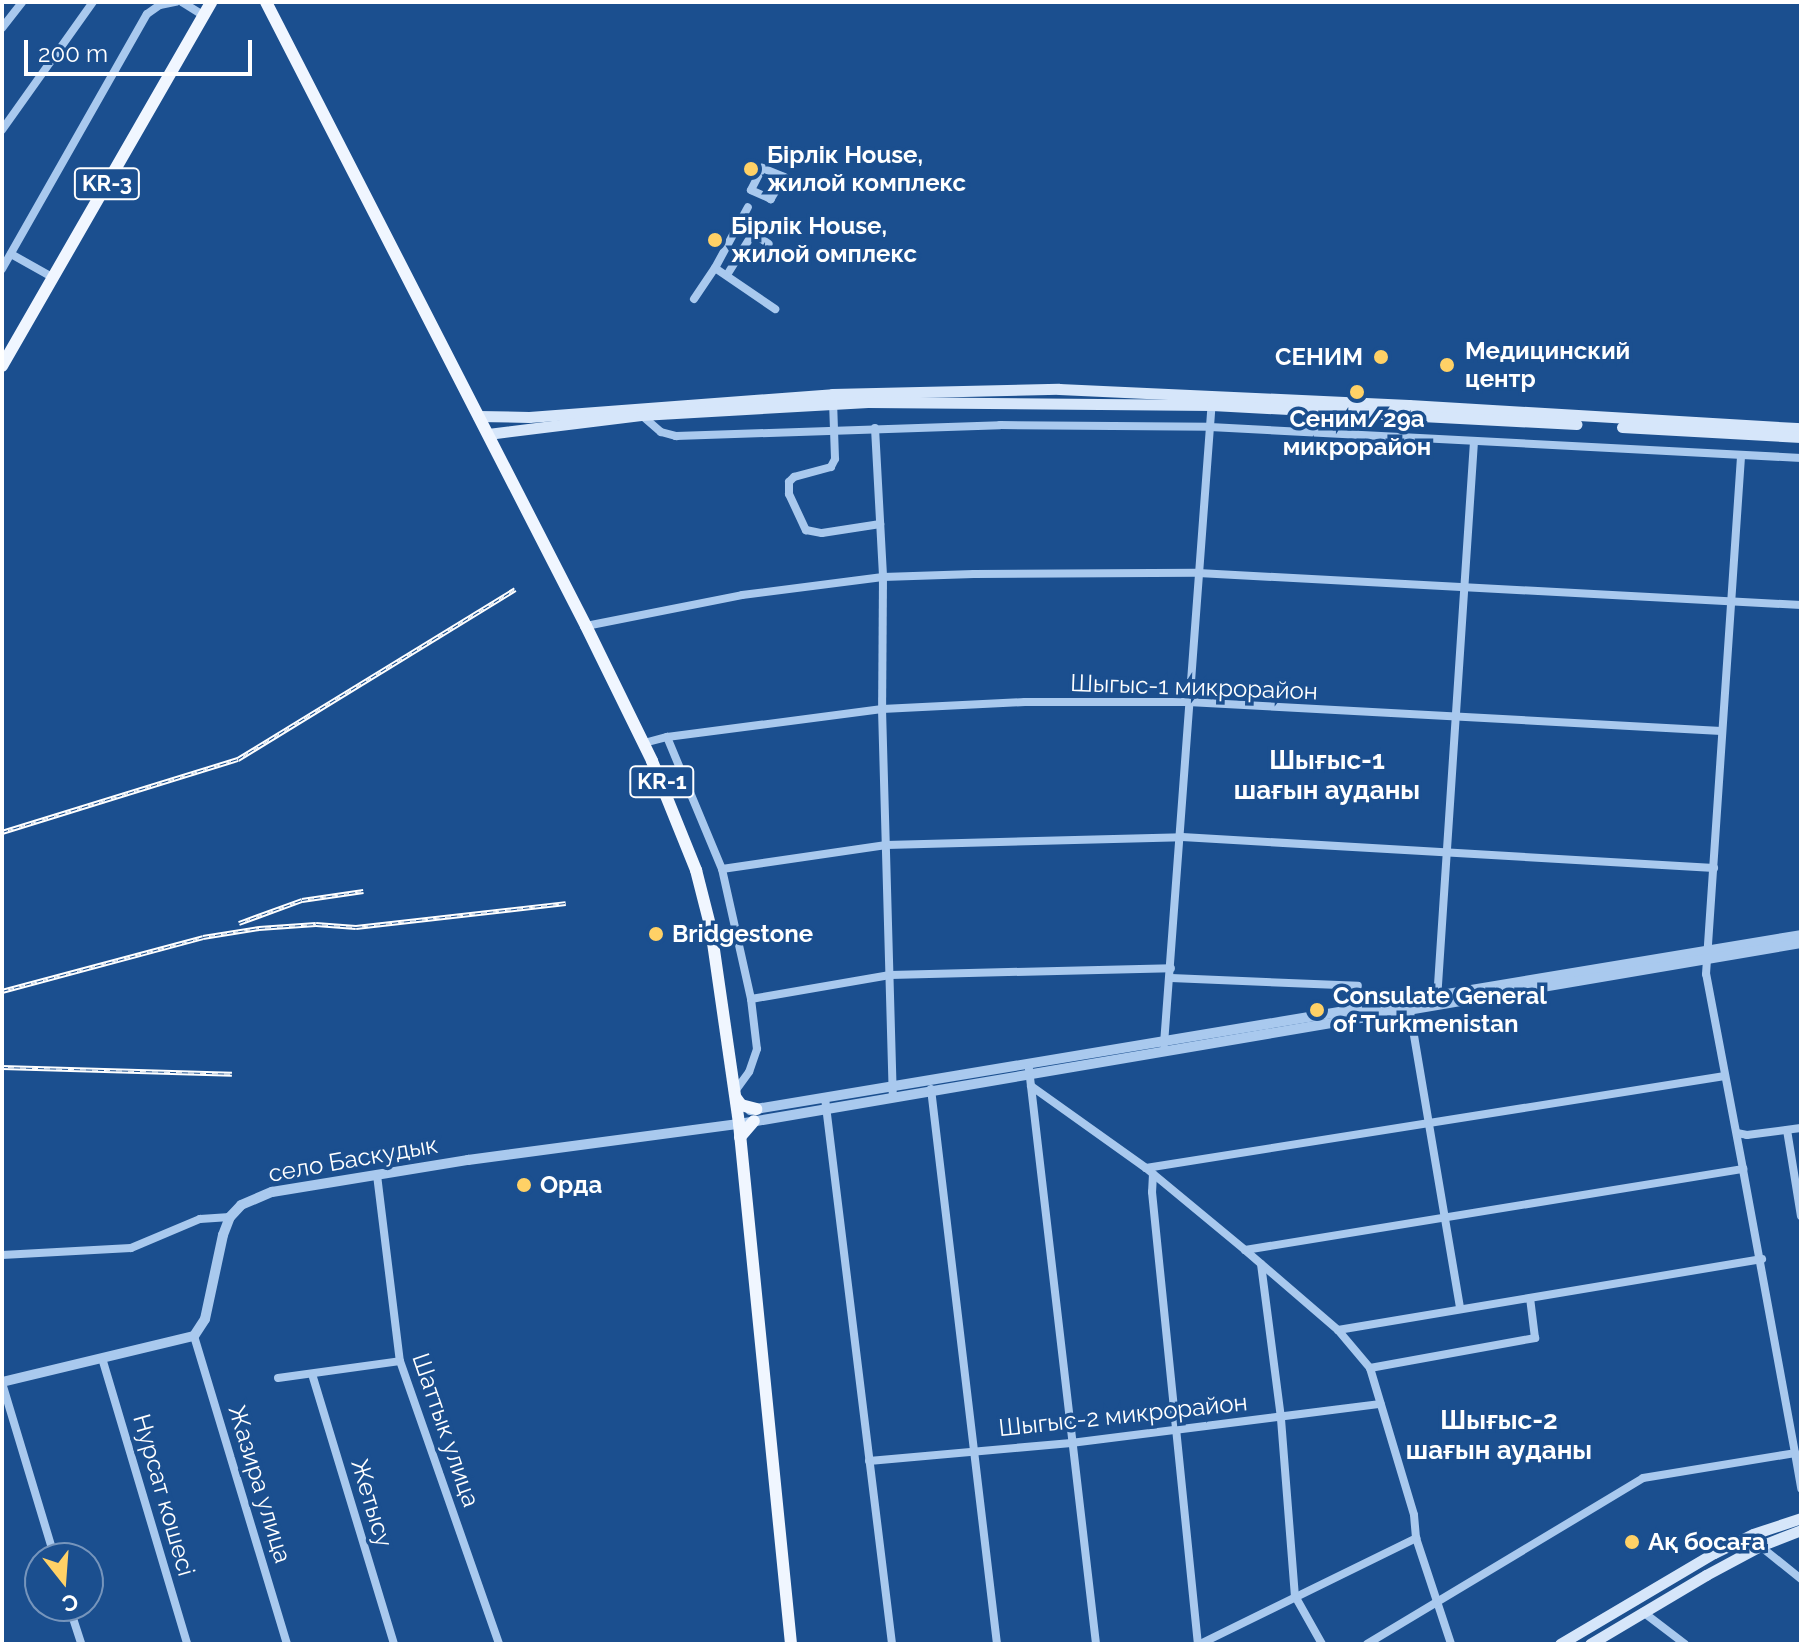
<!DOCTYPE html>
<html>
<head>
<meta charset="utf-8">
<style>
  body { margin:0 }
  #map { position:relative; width:1803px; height:1646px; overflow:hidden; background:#1b4f8f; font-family:Raleway,sans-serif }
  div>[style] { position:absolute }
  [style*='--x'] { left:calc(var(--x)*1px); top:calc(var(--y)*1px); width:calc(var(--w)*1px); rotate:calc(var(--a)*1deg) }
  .minor>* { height:8px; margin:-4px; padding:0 4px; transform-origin:4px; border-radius:4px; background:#a9c9ee }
  .tertiary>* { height:10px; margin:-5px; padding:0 5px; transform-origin:5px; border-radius:5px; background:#a9c9ee }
  .secondary>* { height:11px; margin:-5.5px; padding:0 5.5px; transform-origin:5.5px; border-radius:5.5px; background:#d6e6fa }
  .primary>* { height:12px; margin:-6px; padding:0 6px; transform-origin:6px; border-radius:6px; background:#f0f6ff }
  .rail>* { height:5px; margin-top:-2.5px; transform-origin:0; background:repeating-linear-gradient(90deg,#1b4f8f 0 6px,#fff 0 12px); box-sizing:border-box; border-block:2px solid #fff }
  .dots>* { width:22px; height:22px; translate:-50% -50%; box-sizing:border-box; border:4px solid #1b4f8f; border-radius:50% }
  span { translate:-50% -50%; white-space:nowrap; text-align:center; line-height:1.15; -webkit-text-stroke:7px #1b4f8f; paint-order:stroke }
  .shield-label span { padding:2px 6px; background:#1b4f8f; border:2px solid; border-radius:6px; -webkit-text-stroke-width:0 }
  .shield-label { font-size:22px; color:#fff; font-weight:700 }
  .poi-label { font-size:24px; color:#fff; font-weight:700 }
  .left { translate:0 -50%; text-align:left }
  .right { translate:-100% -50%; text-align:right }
  .street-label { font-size:24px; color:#fff }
  .neighbourhood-label { font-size:26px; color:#fff; font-weight:700 }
  .frame { position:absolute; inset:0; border:4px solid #fff; pointer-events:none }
  .north { position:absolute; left:24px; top:1542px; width:80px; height:80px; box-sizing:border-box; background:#1b4f8f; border:2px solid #7695bc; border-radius:50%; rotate:163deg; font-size:22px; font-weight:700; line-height:32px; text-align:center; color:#fff }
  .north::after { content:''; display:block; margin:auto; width:28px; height:36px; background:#ffd166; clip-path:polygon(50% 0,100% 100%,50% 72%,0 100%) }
  .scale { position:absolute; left:24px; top:40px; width:228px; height:36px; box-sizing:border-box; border:4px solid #fff; border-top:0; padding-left:10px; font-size:24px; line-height:28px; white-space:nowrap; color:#fff; -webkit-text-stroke:6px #1b4f8f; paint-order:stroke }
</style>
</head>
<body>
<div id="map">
  <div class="minor">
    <div style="--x:182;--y:2;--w:25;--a:32"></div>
    <div style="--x:2;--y:28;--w:33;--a:-52"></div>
    <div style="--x:2;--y:130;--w:157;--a:-54.6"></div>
    <div style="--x:762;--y:168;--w:24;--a:22"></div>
    <div style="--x:784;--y:177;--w:26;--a:121"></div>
    <div style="--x:771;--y:199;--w:22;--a:-156"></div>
    <div style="--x:751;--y:190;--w:25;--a:-63"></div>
    <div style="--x:736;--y:229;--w:17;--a:13"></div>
    <div style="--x:753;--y:233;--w:19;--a:35"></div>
    <div style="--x:11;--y:254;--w:49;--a:29.2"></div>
    <div style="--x:715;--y:268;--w:69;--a:-61.6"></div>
    <div style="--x:2;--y:269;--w:293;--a:-60.4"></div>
    <div style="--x:147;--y:14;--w:16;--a:-35"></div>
    <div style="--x:160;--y:5;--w:16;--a:-11"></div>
    <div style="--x:727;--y:275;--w:49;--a:-58.2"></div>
    <div style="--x:694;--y:299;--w:37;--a:-56"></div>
    <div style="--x:715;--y:268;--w:73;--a:34.3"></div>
    <div style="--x:833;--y:401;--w:58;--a:88"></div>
    <div style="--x:835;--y:459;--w:9;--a:117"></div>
    <div style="--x:831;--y:467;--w:38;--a:165"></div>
    <div style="--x:794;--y:477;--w:7;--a:135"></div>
    <div style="--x:789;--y:482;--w:12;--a:90"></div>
    <div style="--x:789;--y:494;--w:40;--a:65"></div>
    <div style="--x:806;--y:530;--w:16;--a:11"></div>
    <div style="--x:822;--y:533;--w:59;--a:-8.8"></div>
    <div style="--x:639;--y:413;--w:29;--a:41"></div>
    <div style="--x:661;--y:432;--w:16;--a:15"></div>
    <div style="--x:676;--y:436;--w:324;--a:-1.9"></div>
    <div style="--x:1000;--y:425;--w:210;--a:0.5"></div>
    <div style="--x:1210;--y:427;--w:592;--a:3"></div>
    <div style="--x:875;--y:428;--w:149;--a:86.9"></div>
    <div style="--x:883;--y:577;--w:132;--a:90.4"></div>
    <div style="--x:882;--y:709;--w:388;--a:88.4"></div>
    <div style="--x:586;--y:626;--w:159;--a:-11.2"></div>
    <div style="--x:742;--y:595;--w:142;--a:-7.3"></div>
    <div style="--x:883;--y:577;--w:91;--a:-1.9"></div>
    <div style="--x:974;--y:574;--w:224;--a:-0.3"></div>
    <div style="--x:1198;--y:573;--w:604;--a:3.04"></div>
    <div style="--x:667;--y:737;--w:217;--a:-7.4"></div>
    <div style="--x:882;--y:709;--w:143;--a:-2.8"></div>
    <div style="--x:1025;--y:702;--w:163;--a:0"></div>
    <div style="--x:1188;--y:702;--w:534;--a:3.11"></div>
    <div style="--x:644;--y:743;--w:24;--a:-15"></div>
    <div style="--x:667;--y:737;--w:143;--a:67.4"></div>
    <div style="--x:722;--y:869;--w:133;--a:77.4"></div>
    <div style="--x:751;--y:999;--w:50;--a:83.2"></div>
    <div style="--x:757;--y:1049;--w:24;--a:109"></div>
    <div style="--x:749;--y:1072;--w:24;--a:126"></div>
    <div style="--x:722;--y:869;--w:166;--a:-8.3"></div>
    <div style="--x:886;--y:845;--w:296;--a:-1.5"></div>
    <div style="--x:1182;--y:837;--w:533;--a:3.33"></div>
    <div style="--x:1171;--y:978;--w:187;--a:2.4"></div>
    <div style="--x:751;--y:999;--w:141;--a:-9.8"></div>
    <div style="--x:890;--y:975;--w:281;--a:-1.4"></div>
    <div style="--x:1437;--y:1000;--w:559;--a:-86.21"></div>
    <div style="--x:1409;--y:1006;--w:307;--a:80.4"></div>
    <div style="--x:1164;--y:1044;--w:646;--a:-85.74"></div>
    <div style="--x:1029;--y:1069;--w:579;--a:83.35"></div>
    <div style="--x:1031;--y:1086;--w:141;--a:35.5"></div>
    <div style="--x:1146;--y:1168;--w:129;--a:39.6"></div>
    <div style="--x:1245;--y:1250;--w:123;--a:40.7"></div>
    <div style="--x:1338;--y:1330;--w:50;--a:49.9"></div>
    <div style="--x:1370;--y:1368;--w:153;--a:73.3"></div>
    <div style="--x:1414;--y:1515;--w:23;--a:85"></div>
    <div style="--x:1416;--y:1538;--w:112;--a:71.7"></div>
    <div style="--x:931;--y:1089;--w:559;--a:83.22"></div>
    <div style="--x:825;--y:1098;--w:550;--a:83"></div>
    <div style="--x:1787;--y:1130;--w:87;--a:80.8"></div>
    <div style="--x:1737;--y:1133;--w:10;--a:11"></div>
    <div style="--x:1747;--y:1135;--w:54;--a:-7.4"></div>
    <div style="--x:1146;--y:1168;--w:586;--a:-9.03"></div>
    <div style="--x:1153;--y:1174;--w:18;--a:93"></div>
    <div style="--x:1152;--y:1192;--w:454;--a:84.2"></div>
    <div style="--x:377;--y:1175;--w:187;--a:83"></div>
    <div style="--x:400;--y:1361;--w:300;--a:70.7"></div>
    <div style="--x:1245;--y:1250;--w:505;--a:-9.24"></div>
    <div style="--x:1743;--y:1169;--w:198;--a:-100.7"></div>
    <div style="--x:1706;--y:974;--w:519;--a:-86.13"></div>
    <div style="--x:2;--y:1255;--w:129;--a:-3.1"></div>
    <div style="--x:131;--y:1248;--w:75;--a:-22.8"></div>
    <div style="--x:200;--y:1219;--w:30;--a:-4"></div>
    <div style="--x:1261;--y:1264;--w:156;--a:82.6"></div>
    <div style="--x:1281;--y:1419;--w:178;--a:85.5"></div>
    <div style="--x:1295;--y:1596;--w:55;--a:60.6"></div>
    <div style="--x:1338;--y:1330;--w:430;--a:-9.5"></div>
    <div style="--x:194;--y:1336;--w:322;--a:73.2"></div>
    <div style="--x:102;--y:1358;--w:298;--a:73.4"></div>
    <div style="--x:1370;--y:1368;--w:168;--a:-10.3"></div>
    <div style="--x:1535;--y:1338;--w:40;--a:-97.1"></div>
    <div style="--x:312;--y:1374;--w:282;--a:73.1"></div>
    <div style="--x:278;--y:1378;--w:123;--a:-7.9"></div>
    <div style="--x:2;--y:1383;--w:183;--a:73.2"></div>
    <div style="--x:1795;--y:1453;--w:36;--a:80"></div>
    <div style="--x:869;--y:1461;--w:203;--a:-5.1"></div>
    <div style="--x:1071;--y:1443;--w:312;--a:-7.2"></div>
    <div style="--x:1753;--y:1534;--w:14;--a:60"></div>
    <div style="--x:1760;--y:1546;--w:53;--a:38.8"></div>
    <div style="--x:69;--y:1606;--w:40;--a:72"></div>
    <div style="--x:1643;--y:1612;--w:53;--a:37.3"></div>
    <div style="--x:1200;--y:1644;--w:241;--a:-26.1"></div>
    <div style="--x:1367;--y:1644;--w:322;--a:-31"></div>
    <div style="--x:1643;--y:1478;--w:154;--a:-9.3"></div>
    <div style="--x:1795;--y:1453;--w:289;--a:-100.4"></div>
  </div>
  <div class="tertiary">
    <div style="--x:750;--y:1110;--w:1065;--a:-9.45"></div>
    <div style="--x:2;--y:1382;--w:197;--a:-13.5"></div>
    <div style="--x:194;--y:1336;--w:20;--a:-57"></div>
    <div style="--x:205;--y:1319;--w:86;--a:-77.9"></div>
    <div style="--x:223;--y:1235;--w:19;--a:-69"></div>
    <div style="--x:230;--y:1217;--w:16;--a:-47"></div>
    <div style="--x:241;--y:1205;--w:34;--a:-23"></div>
    <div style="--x:272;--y:1192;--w:199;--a:-9.3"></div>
    <div style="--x:468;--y:1160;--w:273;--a:-7.6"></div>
    <div style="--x:739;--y:1124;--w:1077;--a:-9.67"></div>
  </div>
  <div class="secondary">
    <div style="--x:478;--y:416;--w:51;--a:1.1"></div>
    <div style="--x:529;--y:417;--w:304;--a:-4.3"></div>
    <div style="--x:832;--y:394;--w:227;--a:-1.3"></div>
    <div style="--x:1059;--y:389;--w:350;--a:2.6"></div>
    <div style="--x:1409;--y:405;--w:393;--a:3.4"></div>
    <div style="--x:1622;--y:427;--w:179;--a:3.2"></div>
    <div style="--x:488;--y:434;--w:154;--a:-7.1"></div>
    <div style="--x:641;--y:415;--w:227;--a:-3.3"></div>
    <div style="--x:868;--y:402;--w:344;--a:0.5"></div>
    <div style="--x:1212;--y:405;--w:365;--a:3"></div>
    <div style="--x:1560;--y:1644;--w:179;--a:-30.6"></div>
    <div style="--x:1714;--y:1553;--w:43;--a:-26"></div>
    <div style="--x:1753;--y:1534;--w:51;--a:-18.4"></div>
    <div style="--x:1590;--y:1644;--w:135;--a:-30.7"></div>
    <div style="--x:1706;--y:1575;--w:61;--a:-28.2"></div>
    <div style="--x:1760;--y:1546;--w:44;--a:-21.3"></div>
  </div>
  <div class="primary">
    <div style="--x:266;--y:2;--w:701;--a:62.85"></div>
    <div style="--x:586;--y:626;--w:150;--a:63.9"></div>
    <div style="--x:652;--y:761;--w:118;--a:68"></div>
    <div style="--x:696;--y:870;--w:61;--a:75.7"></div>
    <div style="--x:711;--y:929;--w:197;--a:81.8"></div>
    <div style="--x:739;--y:1124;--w:523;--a:84.29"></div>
    <div style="--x:2;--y:366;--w:420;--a:-60.1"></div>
    <div style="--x:736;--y:1098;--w:9;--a:54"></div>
    <div style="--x:741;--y:1105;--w:16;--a:15"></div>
    <div style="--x:740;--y:1137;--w:21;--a:-49"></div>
  </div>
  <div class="rail">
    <div style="--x:2;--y:832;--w:247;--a:-17.2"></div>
    <div style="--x:238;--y:759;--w:325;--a:-31.5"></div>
    <div style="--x:239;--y:923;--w:67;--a:-20.1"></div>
    <div style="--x:302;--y:900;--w:62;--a:-8.4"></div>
    <div style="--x:2;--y:991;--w:208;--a:-15"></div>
    <div style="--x:203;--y:937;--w:57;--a:-9.1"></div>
    <div style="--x:259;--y:928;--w:57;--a:-4"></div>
    <div style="--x:316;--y:924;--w:40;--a:4.3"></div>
    <div style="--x:356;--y:927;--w:211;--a:-6.5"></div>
    <div style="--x:2;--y:1067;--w:230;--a:1.7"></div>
  </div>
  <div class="dots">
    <div style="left:751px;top:169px;background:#ffd166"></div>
    <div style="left:715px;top:240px;background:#ffd166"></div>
    <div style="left:1381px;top:357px;background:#ffd166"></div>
    <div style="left:1447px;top:365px;background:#ffd166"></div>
    <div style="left:1357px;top:392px;background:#ffd166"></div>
    <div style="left:656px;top:934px;background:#ffd166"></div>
    <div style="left:1317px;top:1010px;background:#ffd166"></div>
    <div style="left:524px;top:1185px;background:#ffd166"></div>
    <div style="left:1632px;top:1542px;background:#ffd166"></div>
  </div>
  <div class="shield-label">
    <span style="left:107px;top:184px">KR-3</span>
    <span style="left:662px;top:782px">KR-1</span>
  </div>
  <div class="poi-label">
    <span class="left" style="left:767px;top:169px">Бірлік House,<br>жилой комплекс</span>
    <span class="left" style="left:731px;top:240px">Бірлік House,<br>жилой омплекс</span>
    <span class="left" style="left:1465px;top:365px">Медицинский<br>центр</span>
    <span class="right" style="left:1363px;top:357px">СЕНИМ</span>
    <span style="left:1357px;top:433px">Сеним/29а<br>микрорайон</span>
    <span class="left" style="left:672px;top:934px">Bridgestone</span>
    <span class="left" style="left:1333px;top:1010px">Consulate General<br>of Turkmenistan</span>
    <span class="left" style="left:540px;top:1185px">Орда</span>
    <span class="left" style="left:1648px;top:1542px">Ақ босаға</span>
  </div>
  <div class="street-label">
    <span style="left:1194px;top:687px;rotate:2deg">Шыгыс-1 микрорайон</span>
    <span style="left:353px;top:1159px;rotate:-10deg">село Баскудык</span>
    <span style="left:1123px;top:1415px;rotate:-6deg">Шыгыс-2 микрорайон</span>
    <span style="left:446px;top:1430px;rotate:71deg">Шаттык улица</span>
    <span style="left:260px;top:1484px;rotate:73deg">Жазира улица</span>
    <span style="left:164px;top:1495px;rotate:74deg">Нурсат кошесi</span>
    <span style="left:372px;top:1503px;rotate:73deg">Жетысу</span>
  </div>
  <div class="neighbourhood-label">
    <span style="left:1327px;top:776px">Шығыс-1<br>шағын ауданы</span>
    <span style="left:1499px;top:1436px">Шығыс-2<br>шағын ауданы</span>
  </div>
  <div class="frame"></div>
  <div class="north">С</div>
  <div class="scale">200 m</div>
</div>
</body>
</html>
